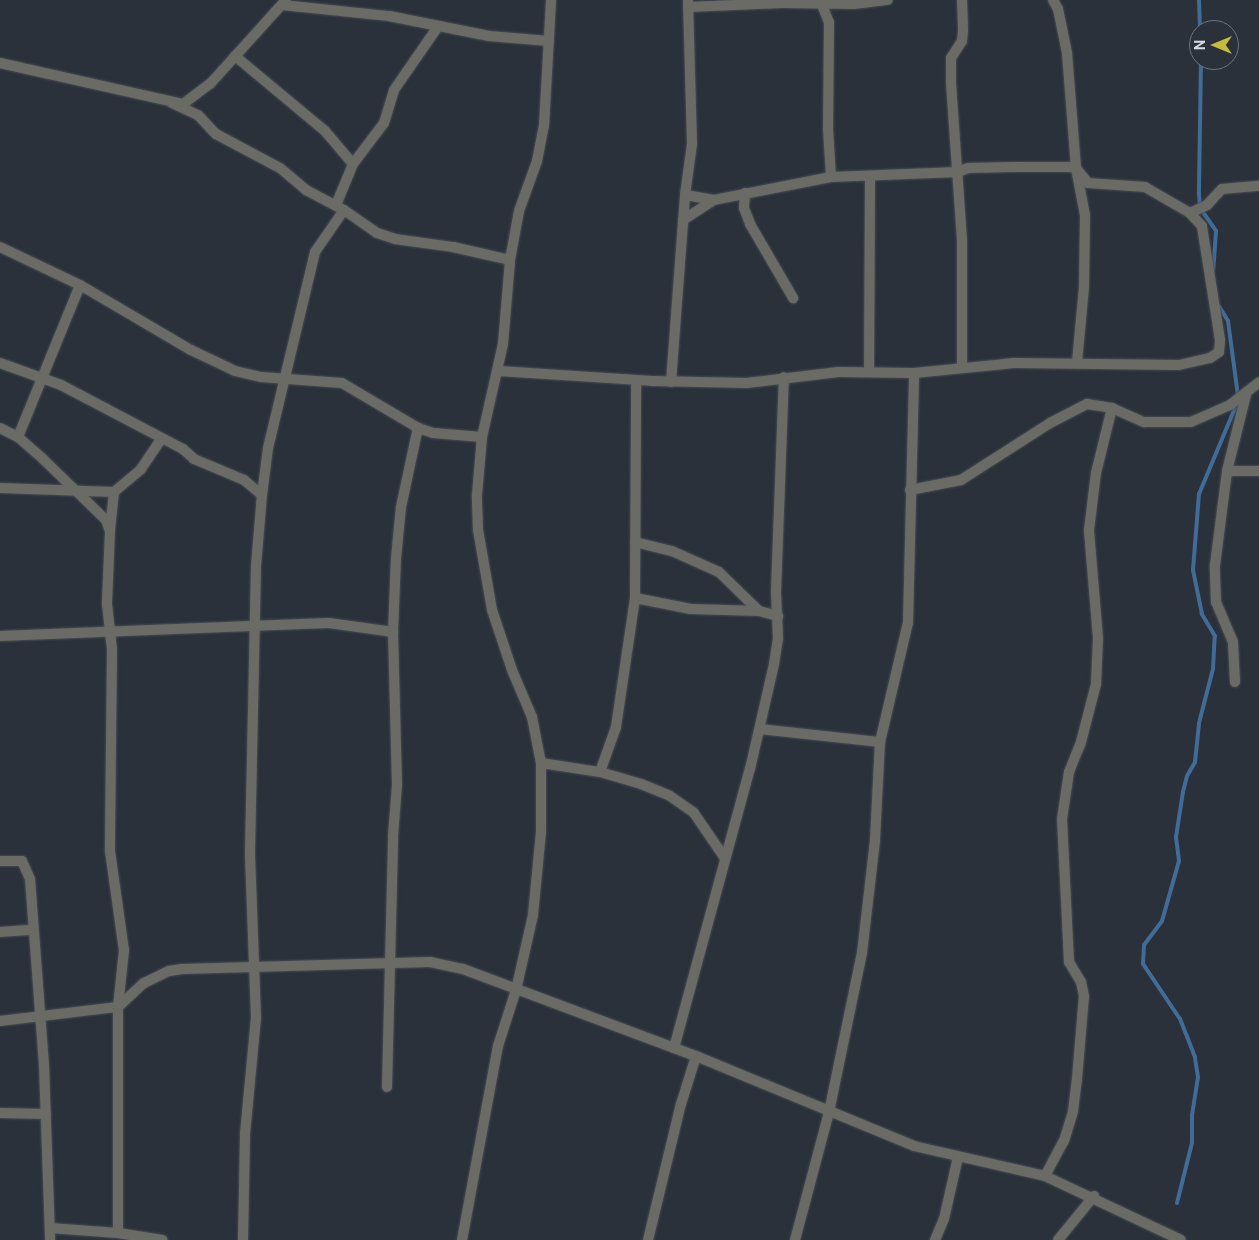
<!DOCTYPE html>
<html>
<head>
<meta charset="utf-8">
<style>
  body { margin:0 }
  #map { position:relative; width:1259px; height:1240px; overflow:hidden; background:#2a313a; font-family:"Public Sans",sans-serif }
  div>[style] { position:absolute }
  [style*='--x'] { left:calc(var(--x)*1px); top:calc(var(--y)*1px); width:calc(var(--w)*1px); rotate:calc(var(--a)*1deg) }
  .stream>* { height:4px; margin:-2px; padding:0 2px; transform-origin:2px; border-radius:2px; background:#426c98 }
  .roads { filter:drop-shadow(0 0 1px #464c55) drop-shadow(0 0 1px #464c55) }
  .minor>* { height:10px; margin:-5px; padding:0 5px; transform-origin:5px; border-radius:5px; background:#6b6b65 }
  span { translate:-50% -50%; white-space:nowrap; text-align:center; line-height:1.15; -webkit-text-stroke:5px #2a313a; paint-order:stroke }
  .north { position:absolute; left:1189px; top:20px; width:50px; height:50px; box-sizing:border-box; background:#2a313a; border:1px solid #6f757c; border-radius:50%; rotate:270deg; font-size:14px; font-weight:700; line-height:20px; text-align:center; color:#d6dbe0 }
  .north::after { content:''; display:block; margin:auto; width:18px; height:22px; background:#c5bc3d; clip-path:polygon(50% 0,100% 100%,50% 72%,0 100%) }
</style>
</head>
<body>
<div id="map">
  <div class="stream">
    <div style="--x:1199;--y:0;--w:30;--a:88"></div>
    <div style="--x:1201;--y:60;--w:134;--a:90.9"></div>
    <div style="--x:1199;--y:194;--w:14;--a:86"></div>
    <div style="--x:1200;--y:208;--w:28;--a:55"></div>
    <div style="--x:1216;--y:231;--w:39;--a:94"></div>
    <div style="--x:1219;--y:306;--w:17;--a:59"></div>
    <div style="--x:1228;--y:321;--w:76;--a:82.4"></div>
    <div style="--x:1177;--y:1203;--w:62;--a:-76"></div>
    <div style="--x:1192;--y:1143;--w:28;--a:-90"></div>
    <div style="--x:1192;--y:1115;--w:38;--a:-81"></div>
    <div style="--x:1198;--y:1077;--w:20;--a:-99"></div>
    <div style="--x:1195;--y:1057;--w:41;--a:-111.5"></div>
    <div style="--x:1180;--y:1019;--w:66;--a:-123.9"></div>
    <div style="--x:1143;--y:964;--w:19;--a:-87"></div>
    <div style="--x:1144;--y:945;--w:30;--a:-53"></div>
    <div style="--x:1162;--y:921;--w:62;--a:-74.2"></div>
    <div style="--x:1179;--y:861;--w:24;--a:-97"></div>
    <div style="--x:1176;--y:837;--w:46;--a:-81.2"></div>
    <div style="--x:1183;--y:792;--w:16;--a:-76"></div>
    <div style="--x:1187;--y:776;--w:16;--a:-60"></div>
    <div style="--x:1195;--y:762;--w:39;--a:-84"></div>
    <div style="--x:1199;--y:723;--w:56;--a:-75.5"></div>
    <div style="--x:1213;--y:669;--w:33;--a:-87"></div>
    <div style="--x:1215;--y:636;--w:26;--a:-121"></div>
    <div style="--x:1202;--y:614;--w:45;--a:-101.6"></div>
    <div style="--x:1193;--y:570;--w:76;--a:-85.5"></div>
    <div style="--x:1199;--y:494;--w:99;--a:-67.3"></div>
  </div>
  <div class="roads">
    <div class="minor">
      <div style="--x:820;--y:0;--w:24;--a:68"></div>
      <div style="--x:829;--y:22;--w:107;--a:90.5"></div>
      <div style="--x:828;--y:129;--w:48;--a:86.4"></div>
      <div style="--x:962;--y:0;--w:31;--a:88"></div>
      <div style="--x:963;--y:31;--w:10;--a:96"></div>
      <div style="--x:962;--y:41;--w:20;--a:123"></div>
      <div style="--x:951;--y:58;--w:25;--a:90"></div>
      <div style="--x:951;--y:83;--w:158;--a:86"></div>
      <div style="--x:962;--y:241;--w:127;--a:90"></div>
      <div style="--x:1053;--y:0;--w:10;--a:61"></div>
      <div style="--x:1058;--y:9;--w:45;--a:78.4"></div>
      <div style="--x:1067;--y:53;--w:115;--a:85.5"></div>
      <div style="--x:1076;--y:168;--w:48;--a:79.2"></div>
      <div style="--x:1085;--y:215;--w:72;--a:90.8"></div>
      <div style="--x:1084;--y:287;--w:76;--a:95.3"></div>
      <div style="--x:282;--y:5;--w:108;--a:5.9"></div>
      <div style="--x:389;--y:16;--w:102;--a:11.3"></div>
      <div style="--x:489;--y:36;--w:60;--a:4.8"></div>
      <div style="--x:688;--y:7;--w:94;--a:-2.4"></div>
      <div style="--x:782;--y:3;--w:72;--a:0.8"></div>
      <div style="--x:854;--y:4;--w:34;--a:-7"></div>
      <div style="--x:235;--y:56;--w:117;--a:39.8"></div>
      <div style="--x:325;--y:131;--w:43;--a:49.7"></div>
      <div style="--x:0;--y:63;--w:188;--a:12.6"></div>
      <div style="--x:183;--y:104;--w:34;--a:-37"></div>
      <div style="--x:210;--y:84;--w:113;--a:-47.9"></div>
      <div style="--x:172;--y:103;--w:29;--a:25"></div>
      <div style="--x:198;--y:115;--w:26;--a:47"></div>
      <div style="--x:216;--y:134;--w:72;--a:28"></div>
      <div style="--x:280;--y:168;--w:34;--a:40"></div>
      <div style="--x:306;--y:190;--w:43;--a:27.8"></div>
      <div style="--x:344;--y:210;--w:40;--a:34.9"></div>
      <div style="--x:377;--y:233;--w:19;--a:18"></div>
      <div style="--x:395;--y:239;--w:59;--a:7.9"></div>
      <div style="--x:453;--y:247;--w:58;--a:12.8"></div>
      <div style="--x:745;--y:193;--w:15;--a:94"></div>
      <div style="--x:744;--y:208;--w:17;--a:69"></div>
      <div style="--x:750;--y:224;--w:86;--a:59.8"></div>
      <div style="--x:336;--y:205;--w:44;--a:-67.5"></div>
      <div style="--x:353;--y:164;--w:51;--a:-52.9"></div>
      <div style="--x:384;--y:123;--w:34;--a:-73"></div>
      <div style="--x:394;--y:90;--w:75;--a:-55.3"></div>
      <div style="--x:1190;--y:213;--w:19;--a:-25"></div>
      <div style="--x:1207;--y:205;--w:22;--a:-47"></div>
      <div style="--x:1222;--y:189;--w:37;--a:-5"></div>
      <div style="--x:683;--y:220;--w:37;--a:-33"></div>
      <div style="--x:0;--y:247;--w:89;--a:25.4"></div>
      <div style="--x:80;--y:285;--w:129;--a:30.4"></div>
      <div style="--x:191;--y:350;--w:49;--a:25.5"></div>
      <div style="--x:235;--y:371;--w:27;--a:13"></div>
      <div style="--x:261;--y:377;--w:81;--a:4.2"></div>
      <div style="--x:342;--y:383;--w:88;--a:30.6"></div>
      <div style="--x:418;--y:428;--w:16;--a:18"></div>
      <div style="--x:433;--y:433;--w:49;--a:4.7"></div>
      <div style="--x:0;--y:363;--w:65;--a:19.8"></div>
      <div style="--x:61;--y:385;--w:138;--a:27.7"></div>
      <div style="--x:183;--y:449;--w:15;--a:42"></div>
      <div style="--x:194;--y:459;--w:54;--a:22.8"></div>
      <div style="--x:244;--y:480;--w:23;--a:40"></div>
      <div style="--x:499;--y:371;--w:153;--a:3.7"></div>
      <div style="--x:652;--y:381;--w:95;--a:1.2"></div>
      <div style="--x:747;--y:383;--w:92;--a:-6.9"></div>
      <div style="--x:838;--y:372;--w:76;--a:0.8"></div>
      <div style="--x:914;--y:373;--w:100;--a:-5.7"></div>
      <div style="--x:1014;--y:363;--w:165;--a:0.7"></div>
      <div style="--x:1179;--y:365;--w:32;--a:-13"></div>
      <div style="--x:1210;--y:358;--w:11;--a:-34"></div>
      <div style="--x:1219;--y:352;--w:12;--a:-85"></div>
      <div style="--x:1220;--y:340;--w:115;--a:-99"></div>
      <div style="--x:1202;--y:226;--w:18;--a:-133"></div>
      <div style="--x:1190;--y:213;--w:52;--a:-150"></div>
      <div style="--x:1145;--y:187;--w:57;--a:-176"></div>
      <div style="--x:1088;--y:183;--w:19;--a:-129"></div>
      <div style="--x:1076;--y:168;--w:6;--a:-171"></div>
      <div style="--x:1070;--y:167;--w:58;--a:180"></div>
      <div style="--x:1012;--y:167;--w:44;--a:178.7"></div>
      <div style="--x:968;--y:168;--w:11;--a:158"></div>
      <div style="--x:958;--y:172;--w:127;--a:177.7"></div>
      <div style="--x:831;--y:177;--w:119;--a:168.9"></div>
      <div style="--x:714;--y:200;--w:29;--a:-170"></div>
      <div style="--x:869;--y:372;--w:195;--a:-89.7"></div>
      <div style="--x:671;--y:382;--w:188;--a:-85.7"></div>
      <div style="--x:685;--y:195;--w:51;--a:-82.2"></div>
      <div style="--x:692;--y:144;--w:144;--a:-91.6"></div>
      <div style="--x:0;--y:428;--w:20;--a:27"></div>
      <div style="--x:18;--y:437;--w:33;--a:41"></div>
      <div style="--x:43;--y:459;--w:88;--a:44.1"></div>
      <div style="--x:106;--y:520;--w:12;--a:70"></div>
      <div style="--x:110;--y:531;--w:73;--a:92.4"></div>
      <div style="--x:107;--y:604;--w:45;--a:83.7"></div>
      <div style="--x:112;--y:649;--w:202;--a:90.6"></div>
      <div style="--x:110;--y:851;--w:100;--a:82"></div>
      <div style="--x:124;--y:950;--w:57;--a:96"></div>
      <div style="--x:118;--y:1007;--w:226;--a:90"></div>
      <div style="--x:18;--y:437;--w:164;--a:-67.8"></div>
      <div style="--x:1227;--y:471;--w:32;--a:0"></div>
      <div style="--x:0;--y:488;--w:114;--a:2"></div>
      <div style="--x:114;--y:492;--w:35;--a:-40"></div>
      <div style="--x:141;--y:469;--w:36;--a:-56"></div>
      <div style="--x:910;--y:490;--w:52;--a:-11.1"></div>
      <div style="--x:961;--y:480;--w:106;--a:-32.6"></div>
      <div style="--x:1050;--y:423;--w:42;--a:-27.2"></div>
      <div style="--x:1087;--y:404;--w:25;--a:9"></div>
      <div style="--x:1112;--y:408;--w:35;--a:24"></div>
      <div style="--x:1144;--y:422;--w:47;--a:0"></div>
      <div style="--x:1191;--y:422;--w:43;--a:-23.6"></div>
      <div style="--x:1230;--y:405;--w:37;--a:-38"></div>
      <div style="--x:110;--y:530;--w:38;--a:-84"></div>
      <div style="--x:635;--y:542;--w:38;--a:14"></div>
      <div style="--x:672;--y:551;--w:51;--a:24.1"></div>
      <div style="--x:719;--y:572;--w:56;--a:44.3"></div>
      <div style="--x:635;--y:598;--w:57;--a:11.1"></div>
      <div style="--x:691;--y:609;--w:68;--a:1.7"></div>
      <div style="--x:759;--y:611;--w:20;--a:15"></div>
      <div style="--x:0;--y:636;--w:301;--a:-2.3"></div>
      <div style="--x:301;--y:624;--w:28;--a:-2"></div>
      <div style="--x:329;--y:623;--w:65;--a:8"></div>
      <div style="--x:1235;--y:682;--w:40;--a:-92.9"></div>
      <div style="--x:1233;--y:642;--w:43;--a:-113"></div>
      <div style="--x:1216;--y:602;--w:37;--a:-92"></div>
      <div style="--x:1215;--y:565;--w:95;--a:-82.7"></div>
      <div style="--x:1227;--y:471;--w:78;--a:-76"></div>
      <div style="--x:760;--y:729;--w:121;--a:6.2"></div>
      <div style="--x:541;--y:763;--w:60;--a:8.7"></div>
      <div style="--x:600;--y:772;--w:43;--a:16.3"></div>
      <div style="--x:641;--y:784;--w:31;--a:22"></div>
      <div style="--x:670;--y:796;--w:29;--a:35"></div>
      <div style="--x:694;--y:813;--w:53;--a:55.7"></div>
      <div style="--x:600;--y:772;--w:48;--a:-70.4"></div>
      <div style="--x:616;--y:727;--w:130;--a:-81.6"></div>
      <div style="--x:635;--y:598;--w:218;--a:-89.7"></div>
      <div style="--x:0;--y:861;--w:22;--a:0"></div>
      <div style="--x:22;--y:861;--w:20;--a:66"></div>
      <div style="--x:30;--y:879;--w:187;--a:85.7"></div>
      <div style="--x:44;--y:1065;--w:175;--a:88"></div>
      <div style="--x:0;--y:932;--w:32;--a:-4"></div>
      <div style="--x:0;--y:1021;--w:119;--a:-6.8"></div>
      <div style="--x:118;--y:1007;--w:35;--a:-43"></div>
      <div style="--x:144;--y:983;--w:28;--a:-26"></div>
      <div style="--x:169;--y:971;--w:13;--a:-9"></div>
      <div style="--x:182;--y:969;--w:248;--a:-1.6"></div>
      <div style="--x:430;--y:962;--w:34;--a:12"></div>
      <div style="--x:463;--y:969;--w:249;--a:20.5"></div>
      <div style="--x:696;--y:1056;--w:236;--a:22.4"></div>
      <div style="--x:914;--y:1146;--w:134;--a:12.9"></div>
      <div style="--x:1045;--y:1176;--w:150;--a:25.2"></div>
      <div style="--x:674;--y:1048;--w:289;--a:-74.8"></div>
      <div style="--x:750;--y:769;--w:108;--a:-77.1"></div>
      <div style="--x:774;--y:664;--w:26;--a:-81"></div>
      <div style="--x:778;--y:638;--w:46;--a:-92.5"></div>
      <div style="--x:776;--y:592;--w:215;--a:-87.9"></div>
      <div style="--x:387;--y:1087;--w:251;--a:-88.6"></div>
      <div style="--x:393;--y:836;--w:51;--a:-85.5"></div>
      <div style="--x:397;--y:785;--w:153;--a:-91.5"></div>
      <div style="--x:393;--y:632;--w:74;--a:-87.7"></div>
      <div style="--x:396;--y:558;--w:51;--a:-84.4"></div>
      <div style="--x:401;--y:507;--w:81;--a:-77.9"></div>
      <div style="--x:0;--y:1113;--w:46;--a:1.2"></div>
      <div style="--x:1045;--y:1176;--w:40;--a:-62"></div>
      <div style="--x:1064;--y:1141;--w:31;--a:-73"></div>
      <div style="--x:1073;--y:1111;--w:32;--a:-83"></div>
      <div style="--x:1077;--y:1079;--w:83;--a:-85.2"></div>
      <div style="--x:1084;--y:996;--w:14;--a:-102"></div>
      <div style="--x:1081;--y:982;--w:23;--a:-121"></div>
      <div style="--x:1069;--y:962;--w:143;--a:-92.8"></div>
      <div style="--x:1062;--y:819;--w:48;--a:-81.5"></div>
      <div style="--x:1069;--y:772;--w:32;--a:-68"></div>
      <div style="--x:1081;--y:742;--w:60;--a:-75.5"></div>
      <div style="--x:1096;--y:684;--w:46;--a:-87.5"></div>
      <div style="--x:1098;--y:638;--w:108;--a:-94.8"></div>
      <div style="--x:1089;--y:530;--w:57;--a:-83"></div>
      <div style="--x:1096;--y:473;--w:67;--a:-76.2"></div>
      <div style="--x:50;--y:1228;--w:68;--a:4.2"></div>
      <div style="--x:118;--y:1233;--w:45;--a:9"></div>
      <div style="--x:243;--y:1240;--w:106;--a:-88.9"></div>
      <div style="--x:245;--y:1134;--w:117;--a:-84.6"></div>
      <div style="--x:256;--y:1018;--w:166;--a:-92.1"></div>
      <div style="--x:250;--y:852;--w:286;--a:-88.8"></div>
      <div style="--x:256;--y:566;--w:71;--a:-85.2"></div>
      <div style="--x:262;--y:495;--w:47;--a:-82.7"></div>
      <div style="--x:268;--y:448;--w:202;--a:-76.5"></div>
      <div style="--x:315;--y:252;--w:51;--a:-55.4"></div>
      <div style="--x:462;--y:1240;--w:197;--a:-79.5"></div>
      <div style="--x:498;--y:1046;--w:59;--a:-72.2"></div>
      <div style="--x:516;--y:990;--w:77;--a:-77.2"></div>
      <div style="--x:533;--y:915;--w:83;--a:-84.5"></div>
      <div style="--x:541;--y:832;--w:69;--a:-90"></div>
      <div style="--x:541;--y:763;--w:47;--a:-101.1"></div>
      <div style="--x:532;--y:717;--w:51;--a:-113.1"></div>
      <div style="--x:512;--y:670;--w:63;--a:-108.4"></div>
      <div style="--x:492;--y:610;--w:81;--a:-99.9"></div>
      <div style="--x:478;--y:530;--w:35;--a:-92"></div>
      <div style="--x:477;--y:495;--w:58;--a:-85.1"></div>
      <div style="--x:482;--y:437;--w:95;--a:-77.3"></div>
      <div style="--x:503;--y:344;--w:84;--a:-85.2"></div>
      <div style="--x:510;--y:260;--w:50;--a:-79.6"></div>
      <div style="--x:519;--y:211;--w:53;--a:-70.2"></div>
      <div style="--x:537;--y:161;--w:36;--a:-79"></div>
      <div style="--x:544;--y:126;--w:126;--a:-86.8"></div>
      <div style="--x:648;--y:1240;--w:140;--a:-76.4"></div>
      <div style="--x:681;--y:1104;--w:50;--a:-72.6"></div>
      <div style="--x:795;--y:1240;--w:132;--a:-75.1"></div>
      <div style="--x:829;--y:1112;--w:162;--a:-78.3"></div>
      <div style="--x:862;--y:953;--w:114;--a:-83.4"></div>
      <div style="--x:875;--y:840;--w:98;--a:-87.1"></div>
      <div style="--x:880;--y:742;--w:122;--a:-76.8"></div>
      <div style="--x:908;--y:623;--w:250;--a:-88.6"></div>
      <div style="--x:935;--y:1240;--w:23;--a:-67"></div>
      <div style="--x:944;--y:1219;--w:64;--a:-77.3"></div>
      <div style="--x:1058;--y:1240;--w:57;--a:-50.7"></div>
    </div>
  </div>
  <div class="north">N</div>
</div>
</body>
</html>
